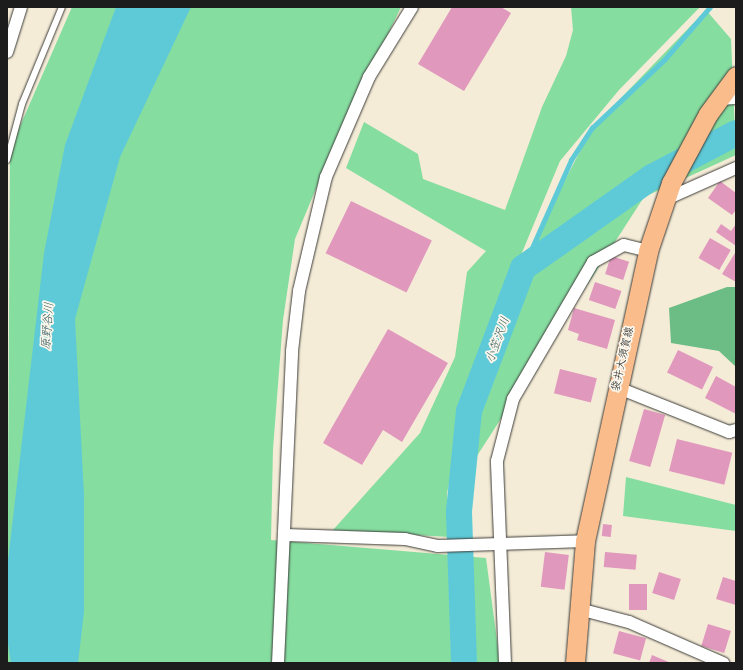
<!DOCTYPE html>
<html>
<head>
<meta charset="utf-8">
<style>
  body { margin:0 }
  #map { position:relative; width:743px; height:670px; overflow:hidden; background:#f4ecd7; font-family:"Architects Daughter","Klee One",sans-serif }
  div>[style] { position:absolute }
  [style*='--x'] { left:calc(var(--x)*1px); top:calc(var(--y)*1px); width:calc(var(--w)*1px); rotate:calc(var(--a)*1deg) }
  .green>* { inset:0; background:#86dda0 }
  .forest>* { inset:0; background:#6cbc86 }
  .water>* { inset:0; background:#5ecad7 }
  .stream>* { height:4.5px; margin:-2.25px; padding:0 2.25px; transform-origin:2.25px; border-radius:2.25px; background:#5ecad7 }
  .river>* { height:26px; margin:-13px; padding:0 13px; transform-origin:13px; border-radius:13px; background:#5ecad7 }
  .building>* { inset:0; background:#e198bd; transform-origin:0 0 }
  .roads { filter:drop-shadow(0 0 1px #3c3b38) drop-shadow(0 0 1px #3c3b38) }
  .service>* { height:6px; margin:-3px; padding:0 3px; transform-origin:3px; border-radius:3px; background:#fff }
  .minor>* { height:12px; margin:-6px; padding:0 6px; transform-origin:6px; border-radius:6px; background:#fff }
  .primary>* { height:19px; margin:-9.5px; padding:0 9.5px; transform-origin:9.5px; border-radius:9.5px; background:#fabc8b }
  span { translate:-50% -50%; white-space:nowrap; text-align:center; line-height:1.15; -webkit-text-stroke:3.5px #fbf7ec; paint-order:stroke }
  .street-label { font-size:11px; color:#1c1c1c }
  .water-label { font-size:12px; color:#33595d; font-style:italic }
  .frame { position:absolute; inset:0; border:8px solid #1c1c1c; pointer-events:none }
</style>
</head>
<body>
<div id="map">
  <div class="green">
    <div style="clip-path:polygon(72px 7px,401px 7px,333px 148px,295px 239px,283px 320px,273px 449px,271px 540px,486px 558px,500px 663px,7px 663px,10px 149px)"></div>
    <div style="clip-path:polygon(571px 7px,700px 7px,619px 90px,560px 161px,475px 366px,447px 493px,449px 537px,333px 530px,420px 433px,455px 357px,467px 272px,486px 251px,346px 168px,364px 122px,418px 154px,423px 179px,505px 210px,542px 107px,566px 56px,573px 30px)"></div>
    <div style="clip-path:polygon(706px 10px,731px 39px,736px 155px,644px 197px,462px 479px,491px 359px,547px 215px,592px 128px)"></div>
    <div style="clip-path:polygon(626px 477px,736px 505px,736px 531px,623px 516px)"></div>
  </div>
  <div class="forest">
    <div style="clip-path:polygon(727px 287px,736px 287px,736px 367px,719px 351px,671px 343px,669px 308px)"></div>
  </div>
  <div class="water">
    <div style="clip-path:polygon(116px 7px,191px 7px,120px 157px,75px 319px,84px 496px,84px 612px,78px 663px,11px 663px,7px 637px,7px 569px,44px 253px,65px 145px)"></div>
  </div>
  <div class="stream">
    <div style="--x:523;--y:268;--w:118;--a:-66"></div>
    <div style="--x:571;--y:160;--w:38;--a:-57"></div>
    <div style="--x:592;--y:128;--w:100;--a:-43.4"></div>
    <div style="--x:665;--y:59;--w:69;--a:-49.1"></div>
  </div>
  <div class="river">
    <div style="--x:464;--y:663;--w:152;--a:-91.9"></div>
    <div style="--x:459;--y:511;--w:100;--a:-84.3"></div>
    <div style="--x:469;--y:411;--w:153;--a:-69.3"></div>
    <div style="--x:523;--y:268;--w:158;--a:-35.2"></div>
    <div style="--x:652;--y:177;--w:95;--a:-27.6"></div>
  </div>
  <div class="building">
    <div style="clip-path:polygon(452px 7px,501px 7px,511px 13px,464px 91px,418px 64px)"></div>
    <div style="clip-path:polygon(720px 181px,736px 193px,736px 210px,732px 215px,708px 198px)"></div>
    <div style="left:351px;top:201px;width:90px;height:58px;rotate:26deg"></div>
    <div style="clip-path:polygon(721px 224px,731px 231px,736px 224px,736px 246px,716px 232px)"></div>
    <div style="left:710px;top:238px;width:24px;height:23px;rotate:30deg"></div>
    <div style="clip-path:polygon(735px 253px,736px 254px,736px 282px,722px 274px)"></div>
    <div style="left:611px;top:256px;width:19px;height:19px;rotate:18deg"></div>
    <div style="left:595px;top:282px;width:28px;height:19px;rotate:19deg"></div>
    <div style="clip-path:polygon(574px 308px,615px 320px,607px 349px,577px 340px,579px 334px,568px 330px)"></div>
    <div style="clip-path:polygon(388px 329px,448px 363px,402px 442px,383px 430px,362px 465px,323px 443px)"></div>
    <div style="left:678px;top:350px;width:39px;height:25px;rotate:26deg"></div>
    <div style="left:560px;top:369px;width:38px;height:25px;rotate:14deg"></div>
    <div style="clip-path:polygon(716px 376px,736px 387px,736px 414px,705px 398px)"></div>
    <div style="left:644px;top:409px;width:22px;height:54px;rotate:16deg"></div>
    <div style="left:677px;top:439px;width:57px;height:33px;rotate:14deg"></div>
    <div style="left:603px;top:524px;width:9px;height:12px;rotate:6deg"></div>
    <div style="left:545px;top:552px;width:24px;height:35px;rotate:7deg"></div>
    <div style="left:605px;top:552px;width:32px;height:15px;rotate:5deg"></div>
    <div style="left:659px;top:572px;width:23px;height:22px;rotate:18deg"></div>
    <div style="clip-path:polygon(723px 577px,736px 581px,736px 605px,716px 599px)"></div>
    <div style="left:629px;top:584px;width:18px;height:26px"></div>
    <div style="left:708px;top:624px;width:24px;height:23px;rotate:17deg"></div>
    <div style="left:619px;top:631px;width:28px;height:23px;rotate:15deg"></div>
    <div style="clip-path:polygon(652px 655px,671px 663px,649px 663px)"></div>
  </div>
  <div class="roads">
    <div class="service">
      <div style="--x:7;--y:160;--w:58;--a:-75"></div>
      <div style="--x:22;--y:104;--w:105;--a:-67.6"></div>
    </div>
    <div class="minor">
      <div style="--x:7;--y:52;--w:47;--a:-72.7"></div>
      <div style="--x:718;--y:99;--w:18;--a:-3"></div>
      <div style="--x:664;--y:200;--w:79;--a:-24"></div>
      <div style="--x:616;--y:387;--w:122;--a:21.7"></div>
      <div style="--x:729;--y:432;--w:7;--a:-16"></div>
      <div style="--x:286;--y:535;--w:119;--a:1.9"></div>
      <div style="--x:405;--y:539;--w:34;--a:12"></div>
      <div style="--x:438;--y:546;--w:147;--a:-1.9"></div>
      <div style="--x:579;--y:609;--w:52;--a:14.6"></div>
      <div style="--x:629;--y:622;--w:103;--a:23.6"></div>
      <div style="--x:278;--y:663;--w:312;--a:-87.4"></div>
      <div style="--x:292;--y:351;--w:60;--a:-83.3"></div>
      <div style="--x:299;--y:291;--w:117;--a:-76.7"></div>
      <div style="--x:326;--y:177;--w:109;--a:-66.7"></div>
      <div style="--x:369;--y:77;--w:82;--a:-58.4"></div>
      <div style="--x:505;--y:663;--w:202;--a:-92.3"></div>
      <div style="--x:497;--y:461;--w:64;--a:-75.5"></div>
      <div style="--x:513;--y:399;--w:159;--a:-59.7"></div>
      <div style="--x:593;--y:262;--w:35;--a:-29"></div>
      <div style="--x:624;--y:245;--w:25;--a:14"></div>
    </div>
    <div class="primary">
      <div style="--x:575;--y:663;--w:122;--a:-85.3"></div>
      <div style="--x:585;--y:541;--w:297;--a:-77.7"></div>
      <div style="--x:648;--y:251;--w:72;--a:-71.3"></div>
      <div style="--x:671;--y:183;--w:78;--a:-61.8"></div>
      <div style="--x:708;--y:114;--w:47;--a:-53.6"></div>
    </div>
  </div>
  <div class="street-label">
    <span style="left:623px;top:359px;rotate:-77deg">袋井大須賀線</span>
  </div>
  <div class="water-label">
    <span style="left:48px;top:326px;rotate:-86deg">原野谷川</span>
    <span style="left:498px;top:340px;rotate:-70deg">小笠沢川</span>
  </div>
  <div class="frame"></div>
</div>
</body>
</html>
